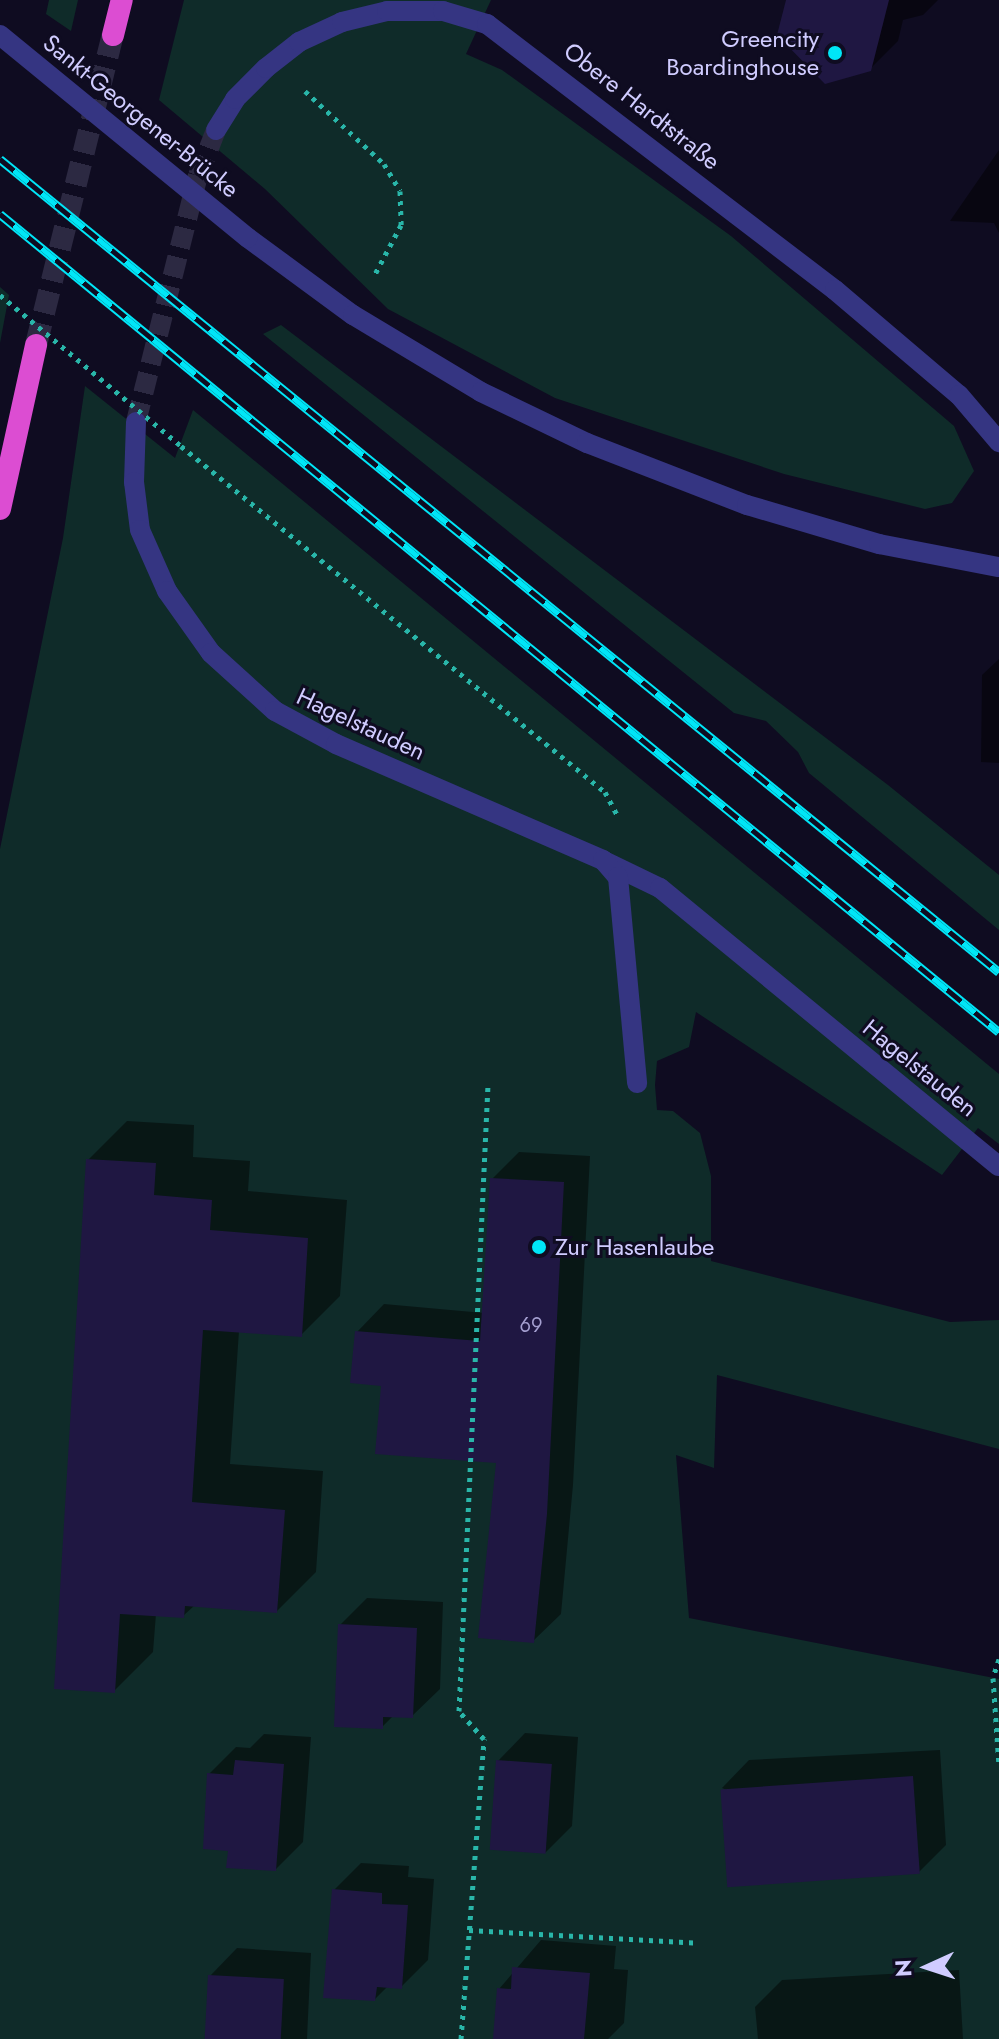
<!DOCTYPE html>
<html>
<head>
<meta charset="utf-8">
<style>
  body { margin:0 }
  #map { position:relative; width:999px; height:2039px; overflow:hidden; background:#0f0c21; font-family:Jost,sans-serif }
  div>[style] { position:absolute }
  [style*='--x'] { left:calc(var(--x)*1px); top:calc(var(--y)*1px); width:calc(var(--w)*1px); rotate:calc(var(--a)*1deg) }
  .green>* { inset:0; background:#0f2b29 }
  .shadow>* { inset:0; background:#0007 }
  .building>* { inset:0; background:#1f1742; transform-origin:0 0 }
  .minor-tunnel>* { height:20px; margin-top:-10px; transform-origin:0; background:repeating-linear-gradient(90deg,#2c2942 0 20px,transparent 0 30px) }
  .trunk-tunnel>* { height:22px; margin-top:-11px; transform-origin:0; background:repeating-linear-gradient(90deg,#2c2942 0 22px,transparent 0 33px) }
  .path>* { height:5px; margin-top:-2.5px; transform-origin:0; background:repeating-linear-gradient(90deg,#29b6a9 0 4px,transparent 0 10px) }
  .service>* { height:20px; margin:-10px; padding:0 10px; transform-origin:10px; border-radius:10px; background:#353582 }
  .minor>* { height:20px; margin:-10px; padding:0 10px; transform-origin:10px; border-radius:10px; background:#353582 }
  .trunk>* { height:22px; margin:-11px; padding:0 11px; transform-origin:11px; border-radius:11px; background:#dc4dd2 }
  .rail>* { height:9px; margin-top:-4.5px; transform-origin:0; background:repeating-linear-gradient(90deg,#0f0c21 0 18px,#00e6f7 0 36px); box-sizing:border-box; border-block:2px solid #00e6f7 }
  .path-bridge>* { height:5px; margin-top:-2.5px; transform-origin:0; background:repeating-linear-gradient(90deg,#29b6a9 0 4px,transparent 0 10px) }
  .minor-bridge>* { height:20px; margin:-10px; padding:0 10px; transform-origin:10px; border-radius:10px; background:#353582 }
  .dots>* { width:22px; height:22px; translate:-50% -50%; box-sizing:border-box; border:4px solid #0f0c21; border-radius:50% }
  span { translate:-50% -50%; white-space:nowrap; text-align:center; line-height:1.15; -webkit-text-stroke:6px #0f0c21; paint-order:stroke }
  .number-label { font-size:20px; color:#a49fd0 }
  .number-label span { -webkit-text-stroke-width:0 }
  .poi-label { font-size:24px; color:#d0ccff }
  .right { translate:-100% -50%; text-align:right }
  .left { translate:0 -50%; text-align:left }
  .street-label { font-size:24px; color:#d0ccff }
  .north { position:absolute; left:887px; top:1927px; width:80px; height:80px; -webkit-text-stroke:6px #0f0c21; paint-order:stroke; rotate:267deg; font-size:22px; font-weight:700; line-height:32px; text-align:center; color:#d0ccff }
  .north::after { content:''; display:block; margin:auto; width:28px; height:36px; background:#d0ccff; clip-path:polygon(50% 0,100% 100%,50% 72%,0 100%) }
</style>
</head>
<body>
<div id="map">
  <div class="green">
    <div style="clip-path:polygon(49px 0,78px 0,71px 31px,46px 14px)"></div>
    <div style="clip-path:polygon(184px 0,491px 0,466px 54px,502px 70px,731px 236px,954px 426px,974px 471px,952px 503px,925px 509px,784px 474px,555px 398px,388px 309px,265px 189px,159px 100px)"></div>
    <div style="clip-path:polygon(0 287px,9px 295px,0 343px)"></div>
    <div style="clip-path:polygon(281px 325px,888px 785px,999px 875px,999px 930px,809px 773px,798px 752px,766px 721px,734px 713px,263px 334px)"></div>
    <div style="clip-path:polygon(85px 386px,175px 458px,193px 410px,999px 1074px,999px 1144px,978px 1128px,942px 1175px,696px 1012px,689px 1047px,657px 1061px,655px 1085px,657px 1110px,673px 1111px,700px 1133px,711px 1176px,711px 1261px,950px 1322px,999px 1320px,999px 1449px,717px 1375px,714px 1468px,676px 1455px,689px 1618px,999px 1679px,999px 2039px,0 2039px,0 849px,63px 538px)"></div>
  </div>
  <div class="shadow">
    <div style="clip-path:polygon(788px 0,938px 0,923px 15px,903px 20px,898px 41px,870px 69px)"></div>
    <div style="clip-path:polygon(999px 150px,999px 233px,994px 223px,950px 221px)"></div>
    <div style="clip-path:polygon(999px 659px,999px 763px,981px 762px,982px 675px)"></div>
    <div style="clip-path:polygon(127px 1121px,194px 1125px,193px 1157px,250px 1161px,248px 1191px,347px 1200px,340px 1296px,301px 1335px,239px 1331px,230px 1464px,323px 1471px,316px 1572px,277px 1611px,195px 1605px,183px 1616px,156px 1614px,153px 1652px,114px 1691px,88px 1160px)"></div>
    <div style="clip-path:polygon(519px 1152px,590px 1156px,573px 1485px,561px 1614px,533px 1641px,498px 1461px,383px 1384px,357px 1332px,384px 1304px,484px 1313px,492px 1179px)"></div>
    <div style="clip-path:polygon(367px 1598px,443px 1602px,440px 1689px,412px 1716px,393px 1716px,382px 1727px,340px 1625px)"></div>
    <div style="clip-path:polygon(525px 1733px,578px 1737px,572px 1826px,545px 1853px,498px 1761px)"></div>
    <div style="clip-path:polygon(264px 1734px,311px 1737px,303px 1842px,276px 1869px,230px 1849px,209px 1774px,236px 1747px,250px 1748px)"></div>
    <div style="clip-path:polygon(940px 1750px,946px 1845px,919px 1872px,722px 1788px,749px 1760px)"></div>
    <div style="clip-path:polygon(361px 1863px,409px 1866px,408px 1877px,434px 1879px,428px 1960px,401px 1987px,388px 1986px,375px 1999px,334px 1890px)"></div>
    <div style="clip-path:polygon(541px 1940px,616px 1946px,614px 1969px,628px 1970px,624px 2023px,608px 2039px,495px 2039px,499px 1989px)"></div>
    <div style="clip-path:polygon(237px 1948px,311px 1953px,307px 2039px,207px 2039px,210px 1976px)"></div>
    <div style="clip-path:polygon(959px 1970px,963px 2039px,758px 2039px,755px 2007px,782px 1980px)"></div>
  </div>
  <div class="building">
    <div style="clip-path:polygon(786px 0,889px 0,871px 71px,825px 84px,777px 35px)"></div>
    <div style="clip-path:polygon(86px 1159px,156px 1163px,154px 1195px,212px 1200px,210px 1230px,308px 1238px,302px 1337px,203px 1330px,192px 1502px,285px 1510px,277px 1613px,185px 1606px,184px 1618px,120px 1614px,115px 1693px,54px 1689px)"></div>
    <div style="clip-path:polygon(490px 1178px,564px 1182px,547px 1514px,534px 1643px,478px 1638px,496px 1463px,375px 1454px,381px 1386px,350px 1383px,355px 1331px,480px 1341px)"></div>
    <div style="clip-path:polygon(338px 1624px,417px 1628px,413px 1718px,383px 1717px,383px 1729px,334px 1727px)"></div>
    <div style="clip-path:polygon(235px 1760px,284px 1764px,276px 1871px,226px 1868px,228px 1851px,203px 1849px,207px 1773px,233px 1775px)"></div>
    <div style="left:496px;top:1760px;width:56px;height:90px;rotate:4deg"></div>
    <div style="left:913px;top:1776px;width:98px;height:193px;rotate:86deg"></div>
    <div style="clip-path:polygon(332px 1889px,382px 1893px,382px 1904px,408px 1905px,402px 1989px,377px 1987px,375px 2001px,323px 1998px)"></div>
    <div style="clip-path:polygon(512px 1967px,590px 1973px,584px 2039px,493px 2039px,497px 1988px,511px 1989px)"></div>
    <div style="left:208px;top:1975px;width:76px;height:64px;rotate:3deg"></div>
  </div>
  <div class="minor-tunnel">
    <div style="--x:136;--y:422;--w:254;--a:-75.9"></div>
    <div style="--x:198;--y:176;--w:49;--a:-68.6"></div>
  </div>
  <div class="trunk-tunnel">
    <div style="--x:36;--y:345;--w:319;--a:-76.1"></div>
  </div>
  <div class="path">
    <div style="--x:305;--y:91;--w:108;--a:42.7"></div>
    <div style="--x:384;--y:164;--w:31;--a:59"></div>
    <div style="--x:400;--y:191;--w:34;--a:88"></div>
    <div style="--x:401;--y:225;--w:58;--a:117.9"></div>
    <div style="--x:181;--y:446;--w:547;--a:39.22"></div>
    <div style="--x:605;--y:792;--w:27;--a:62"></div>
    <div style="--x:999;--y:1659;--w:20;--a:108"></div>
    <div style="--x:993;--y:1678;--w:89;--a:86.1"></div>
    <div style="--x:469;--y:1930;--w:229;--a:3.2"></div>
    <div style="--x:461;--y:2039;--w:301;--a:-85.6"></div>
    <div style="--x:484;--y:1739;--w:38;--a:-132"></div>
    <div style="--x:459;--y:1711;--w:628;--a:-87.35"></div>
  </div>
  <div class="service">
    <div style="--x:604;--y:861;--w:62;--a:25.7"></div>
    <div style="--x:660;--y:888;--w:438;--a:39.4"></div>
  </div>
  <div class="minor">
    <div style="--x:216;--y:130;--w:36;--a:-58"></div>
    <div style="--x:235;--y:99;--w:44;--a:-45"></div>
    <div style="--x:266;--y:68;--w:42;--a:-38.2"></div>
    <div style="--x:299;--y:42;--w:47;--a:-24.9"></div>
    <div style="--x:342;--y:22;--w:46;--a:-13.7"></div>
    <div style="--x:387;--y:11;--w:56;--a:0"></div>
    <div style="--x:443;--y:11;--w:46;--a:16.5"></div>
    <div style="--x:487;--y:24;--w:438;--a:37.4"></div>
    <div style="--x:835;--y:290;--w:162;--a:40.3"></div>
    <div style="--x:959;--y:395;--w:62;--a:49.6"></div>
    <div style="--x:248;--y:238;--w:130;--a:36.3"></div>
    <div style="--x:353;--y:315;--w:149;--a:31"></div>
    <div style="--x:481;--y:392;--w:118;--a:25.7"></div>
    <div style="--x:587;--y:443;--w:172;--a:21.2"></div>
    <div style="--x:747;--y:505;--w:138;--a:16.5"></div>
    <div style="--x:879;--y:544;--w:122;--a:10.9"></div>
    <div style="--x:136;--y:422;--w:60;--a:91.9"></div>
    <div style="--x:134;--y:482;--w:48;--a:82.9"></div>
    <div style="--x:140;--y:530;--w:67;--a:66.1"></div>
    <div style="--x:167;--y:591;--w:76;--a:54.6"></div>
    <div style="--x:211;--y:653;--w:86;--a:42.2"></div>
    <div style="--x:275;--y:711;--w:69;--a:28.4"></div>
    <div style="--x:336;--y:744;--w:291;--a:23.5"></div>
    <div style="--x:603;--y:860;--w:23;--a:49"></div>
    <div style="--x:618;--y:877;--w:207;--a:84.7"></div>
  </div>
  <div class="trunk">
    <div style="--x:113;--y:35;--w:36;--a:-76"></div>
    <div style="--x:0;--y:509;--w:168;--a:-77.6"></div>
  </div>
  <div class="rail">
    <div style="--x:0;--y:159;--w:1288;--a:39.14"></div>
    <div style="--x:0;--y:214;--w:1291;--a:39.31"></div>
  </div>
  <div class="path-bridge">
    <div style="--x:0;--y:295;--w:236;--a:39.8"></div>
  </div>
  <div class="minor-bridge">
    <div style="--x:0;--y:35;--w:320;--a:39.3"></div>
  </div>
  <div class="dots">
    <div style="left:835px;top:53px;background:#00e6f7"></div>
    <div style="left:539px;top:1247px;background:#00e6f7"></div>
  </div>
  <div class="number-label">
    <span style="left:531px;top:1325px">69</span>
  </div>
  <div class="poi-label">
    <span class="right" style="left:819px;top:53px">Greencity<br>Boardinghouse</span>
    <span class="left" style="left:555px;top:1247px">Zur Hasenlaube</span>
  </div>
  <div class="street-label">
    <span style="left:642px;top:106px;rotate:38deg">Obere Hardtstraße</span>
    <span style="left:141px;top:116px;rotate:39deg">Sankt-Georgener-Brücke</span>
    <span style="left:361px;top:724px;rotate:25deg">Hagelstauden</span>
    <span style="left:920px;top:1068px;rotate:39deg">Hagelstauden</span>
  </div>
  <div class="north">N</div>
</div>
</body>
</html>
